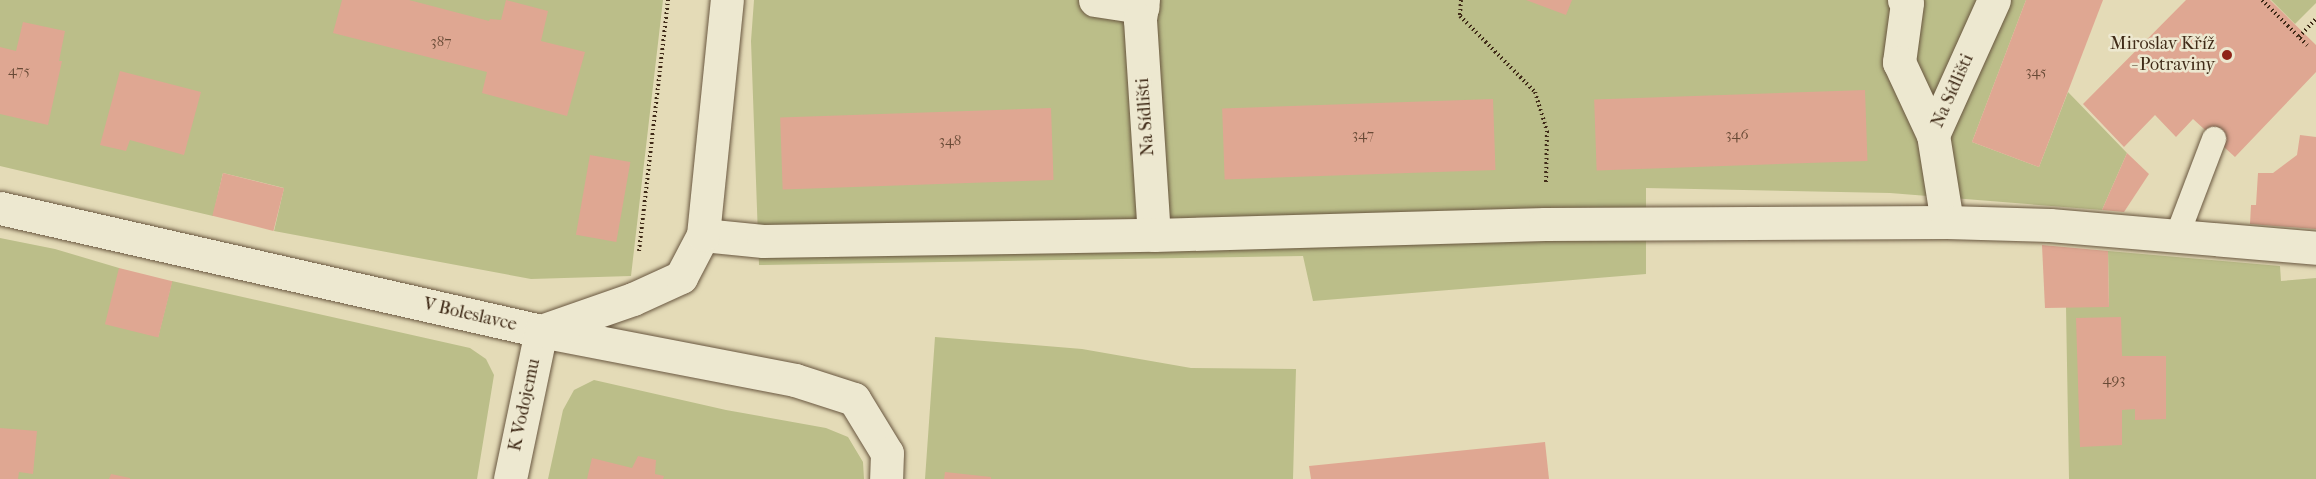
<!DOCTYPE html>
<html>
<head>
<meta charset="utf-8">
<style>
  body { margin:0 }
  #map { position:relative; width:2316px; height:479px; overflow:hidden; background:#e4dbb7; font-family:"IM FELL French Canon",serif }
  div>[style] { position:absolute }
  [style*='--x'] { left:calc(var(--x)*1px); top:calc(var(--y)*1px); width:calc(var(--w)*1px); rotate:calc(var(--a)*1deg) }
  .green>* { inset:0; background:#bbbe89 }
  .building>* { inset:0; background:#dfa792; transform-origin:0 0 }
  .path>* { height:4px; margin-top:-2px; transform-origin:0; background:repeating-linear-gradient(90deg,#402b18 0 1.5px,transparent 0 4.5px) }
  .roads { filter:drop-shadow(0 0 2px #695740) drop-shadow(0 0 2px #695740) }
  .lane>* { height:24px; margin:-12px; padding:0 12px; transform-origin:12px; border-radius:12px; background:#ede8d0 }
  .street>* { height:33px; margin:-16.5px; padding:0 16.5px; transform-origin:16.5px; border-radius:16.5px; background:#ede8d0 }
  .dots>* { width:16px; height:16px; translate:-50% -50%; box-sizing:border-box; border:3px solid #ede8d0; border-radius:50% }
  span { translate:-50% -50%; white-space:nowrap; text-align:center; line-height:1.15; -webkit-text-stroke:5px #ede8d0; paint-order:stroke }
  .number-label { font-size:15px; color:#684a36 }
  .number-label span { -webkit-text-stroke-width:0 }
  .poi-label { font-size:18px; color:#402b18 }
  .right { translate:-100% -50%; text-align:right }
  .street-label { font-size:18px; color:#402b18 }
</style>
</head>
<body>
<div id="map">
  <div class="green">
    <div style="clip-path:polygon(0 0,663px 0,631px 276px,531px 279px,274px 231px,284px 188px,223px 173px,213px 216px,0 166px)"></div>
    <div style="clip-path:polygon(754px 0,2026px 0,1972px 142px,2039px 167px,2068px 92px,2127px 153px,2102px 210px,1890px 193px,1646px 188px,1646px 274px,1313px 301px,1303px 256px,759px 265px,751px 41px)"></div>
    <div style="clip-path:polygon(2271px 0,2316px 0,2316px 3px,2295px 24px)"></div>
    <div style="clip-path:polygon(0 238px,55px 249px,119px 268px,158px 337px,172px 281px,470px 348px,486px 359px,494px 375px,477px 479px,0 479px)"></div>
    <div style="clip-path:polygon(2108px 251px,2280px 266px,2281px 281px,2316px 278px,2316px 479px,2069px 479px,2066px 307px,2109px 306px)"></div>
    <div style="clip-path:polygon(935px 337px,1082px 349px,1191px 368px,1296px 369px,1293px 479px,925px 479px)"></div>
    <div style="clip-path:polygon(594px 380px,726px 410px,826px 428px,848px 437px,863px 462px,864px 479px,548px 479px,563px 410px,574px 390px)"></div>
  </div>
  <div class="building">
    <div style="clip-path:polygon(342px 0,409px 0,489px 21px,490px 19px,501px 20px,506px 0,548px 11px,541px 41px,585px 52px,567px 116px,482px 93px,487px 72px,333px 33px)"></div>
    <div style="clip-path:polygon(1526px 0,1572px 0,1566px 15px)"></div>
    <div style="clip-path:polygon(2026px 0,2103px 0,2039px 167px,1972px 142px)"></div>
    <div style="clip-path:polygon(2186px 0,2270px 0,2316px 45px,2316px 72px,2235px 157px,2193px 119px,2176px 137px,2155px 115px,2124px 147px,2083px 104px)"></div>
    <div style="clip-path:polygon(23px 22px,65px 31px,59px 61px,62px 61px,48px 125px,0 114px,0 47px,16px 51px)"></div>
    <div style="clip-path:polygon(120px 71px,201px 92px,184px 155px,130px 140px,126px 151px,100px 145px)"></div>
    <div style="left:1865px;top:90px;width:71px;height:271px;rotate:88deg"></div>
    <div style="left:1493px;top:99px;width:71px;height:271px;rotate:88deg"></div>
    <div style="left:1051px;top:108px;width:72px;height:271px;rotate:88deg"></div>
    <div style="clip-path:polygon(2300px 135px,2316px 137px,2316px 229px,2250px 224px,2251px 205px,2256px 205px,2258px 173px,2273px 173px,2297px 155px)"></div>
    <div style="clip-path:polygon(2127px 153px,2149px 174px,2124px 212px,2102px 210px)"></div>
    <div style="left:590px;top:155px;width:41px;height:81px;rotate:10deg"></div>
    <div style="left:223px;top:173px;width:63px;height:44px;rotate:14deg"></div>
    <div style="clip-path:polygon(2042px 245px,2108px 251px,2109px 307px,2045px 308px)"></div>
    <div style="left:119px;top:268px;width:55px;height:58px;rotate:14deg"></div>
    <div style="clip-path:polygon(2121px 317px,2122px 356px,2166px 356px,2166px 419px,2135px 420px,2135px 409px,2122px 410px,2122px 445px,2080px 447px,2076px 318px)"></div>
    <div style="clip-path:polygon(0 428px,37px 431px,33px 474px,19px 472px,18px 479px,0 479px)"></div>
    <div style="clip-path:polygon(1545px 442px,1549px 479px,1311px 479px,1309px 466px)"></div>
    <div style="clip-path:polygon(638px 456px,656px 460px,655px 474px,664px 476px,663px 479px,587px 479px,592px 458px,632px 468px)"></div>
    <div style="clip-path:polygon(945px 472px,991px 477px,991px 479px,944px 479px)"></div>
    <div style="clip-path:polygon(111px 474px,130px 478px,130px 479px,109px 479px)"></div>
  </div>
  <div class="path">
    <div style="--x:1461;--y:0;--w:16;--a:94"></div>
    <div style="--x:1460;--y:16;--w:107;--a:45.4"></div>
    <div style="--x:1535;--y:92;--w:41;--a:72.9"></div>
    <div style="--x:1547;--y:131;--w:51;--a:91.1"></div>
    <div style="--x:2262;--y:0;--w:64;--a:45"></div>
    <div style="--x:2299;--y:37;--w:25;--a:-47"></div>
    <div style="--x:639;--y:251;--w:253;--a:-83.4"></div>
  </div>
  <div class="roads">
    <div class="lane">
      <div style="--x:2177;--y:236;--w:104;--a:-69.1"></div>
    </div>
    <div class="street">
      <div style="--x:1095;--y:0;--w:48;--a:8.5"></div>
      <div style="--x:1143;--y:0;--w:20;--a:99"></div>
      <div style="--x:1140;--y:20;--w:215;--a:86.3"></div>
      <div style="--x:1904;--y:0;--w:4;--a:45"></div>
      <div style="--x:1907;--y:3;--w:60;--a:97.7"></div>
      <div style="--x:1899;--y:62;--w:81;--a:65"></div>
      <div style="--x:0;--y:208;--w:555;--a:12.81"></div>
      <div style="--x:541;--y:331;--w:259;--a:10.9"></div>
      <div style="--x:795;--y:380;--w:62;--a:17.9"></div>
      <div style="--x:854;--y:399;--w:63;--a:58.6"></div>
      <div style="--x:887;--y:453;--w:26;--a:92"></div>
      <div style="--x:1947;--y:222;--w:88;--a:-99.1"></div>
      <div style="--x:1933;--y:135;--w:148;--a:-65.7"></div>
      <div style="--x:703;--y:235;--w:60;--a:5.7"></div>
      <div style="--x:763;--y:241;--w:391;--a:-0.9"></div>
      <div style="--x:1154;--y:235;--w:391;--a:-1.6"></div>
      <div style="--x:1545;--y:224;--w:402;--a:-0.3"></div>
      <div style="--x:1947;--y:222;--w:103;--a:1.7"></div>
      <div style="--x:2050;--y:225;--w:267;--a:4.9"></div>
      <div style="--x:510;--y:479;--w:151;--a:-78.2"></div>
      <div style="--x:541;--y:331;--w:97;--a:-19.2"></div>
      <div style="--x:633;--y:299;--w:53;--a:-24.6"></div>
      <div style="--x:681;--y:277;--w:47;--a:-62.4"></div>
      <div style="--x:703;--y:235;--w:236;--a:-84.2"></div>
    </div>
  </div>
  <div class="dots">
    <div style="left:2227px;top:55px;background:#8f2418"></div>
  </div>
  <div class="number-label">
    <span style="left:441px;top:42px">387</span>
    <span style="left:19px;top:71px">475</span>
    <span style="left:2036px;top:72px">345</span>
    <span style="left:1363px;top:135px">347</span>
    <span style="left:1737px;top:135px">346</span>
    <span style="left:950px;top:141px">348</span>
    <span style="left:2114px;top:380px">493</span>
  </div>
  <div class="poi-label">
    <span class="right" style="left:2215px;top:55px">Miroslav Kříž<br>- Potraviny</span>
  </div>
  <div class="street-label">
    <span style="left:1953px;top:91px;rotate:-66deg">Na Sídlišti</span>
    <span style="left:1146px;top:117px;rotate:-94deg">Na Sídlišti</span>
    <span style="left:470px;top:315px;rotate:13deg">V Boleslavce</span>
    <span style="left:525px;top:405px;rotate:-78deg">K Vodojemu</span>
  </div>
</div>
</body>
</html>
